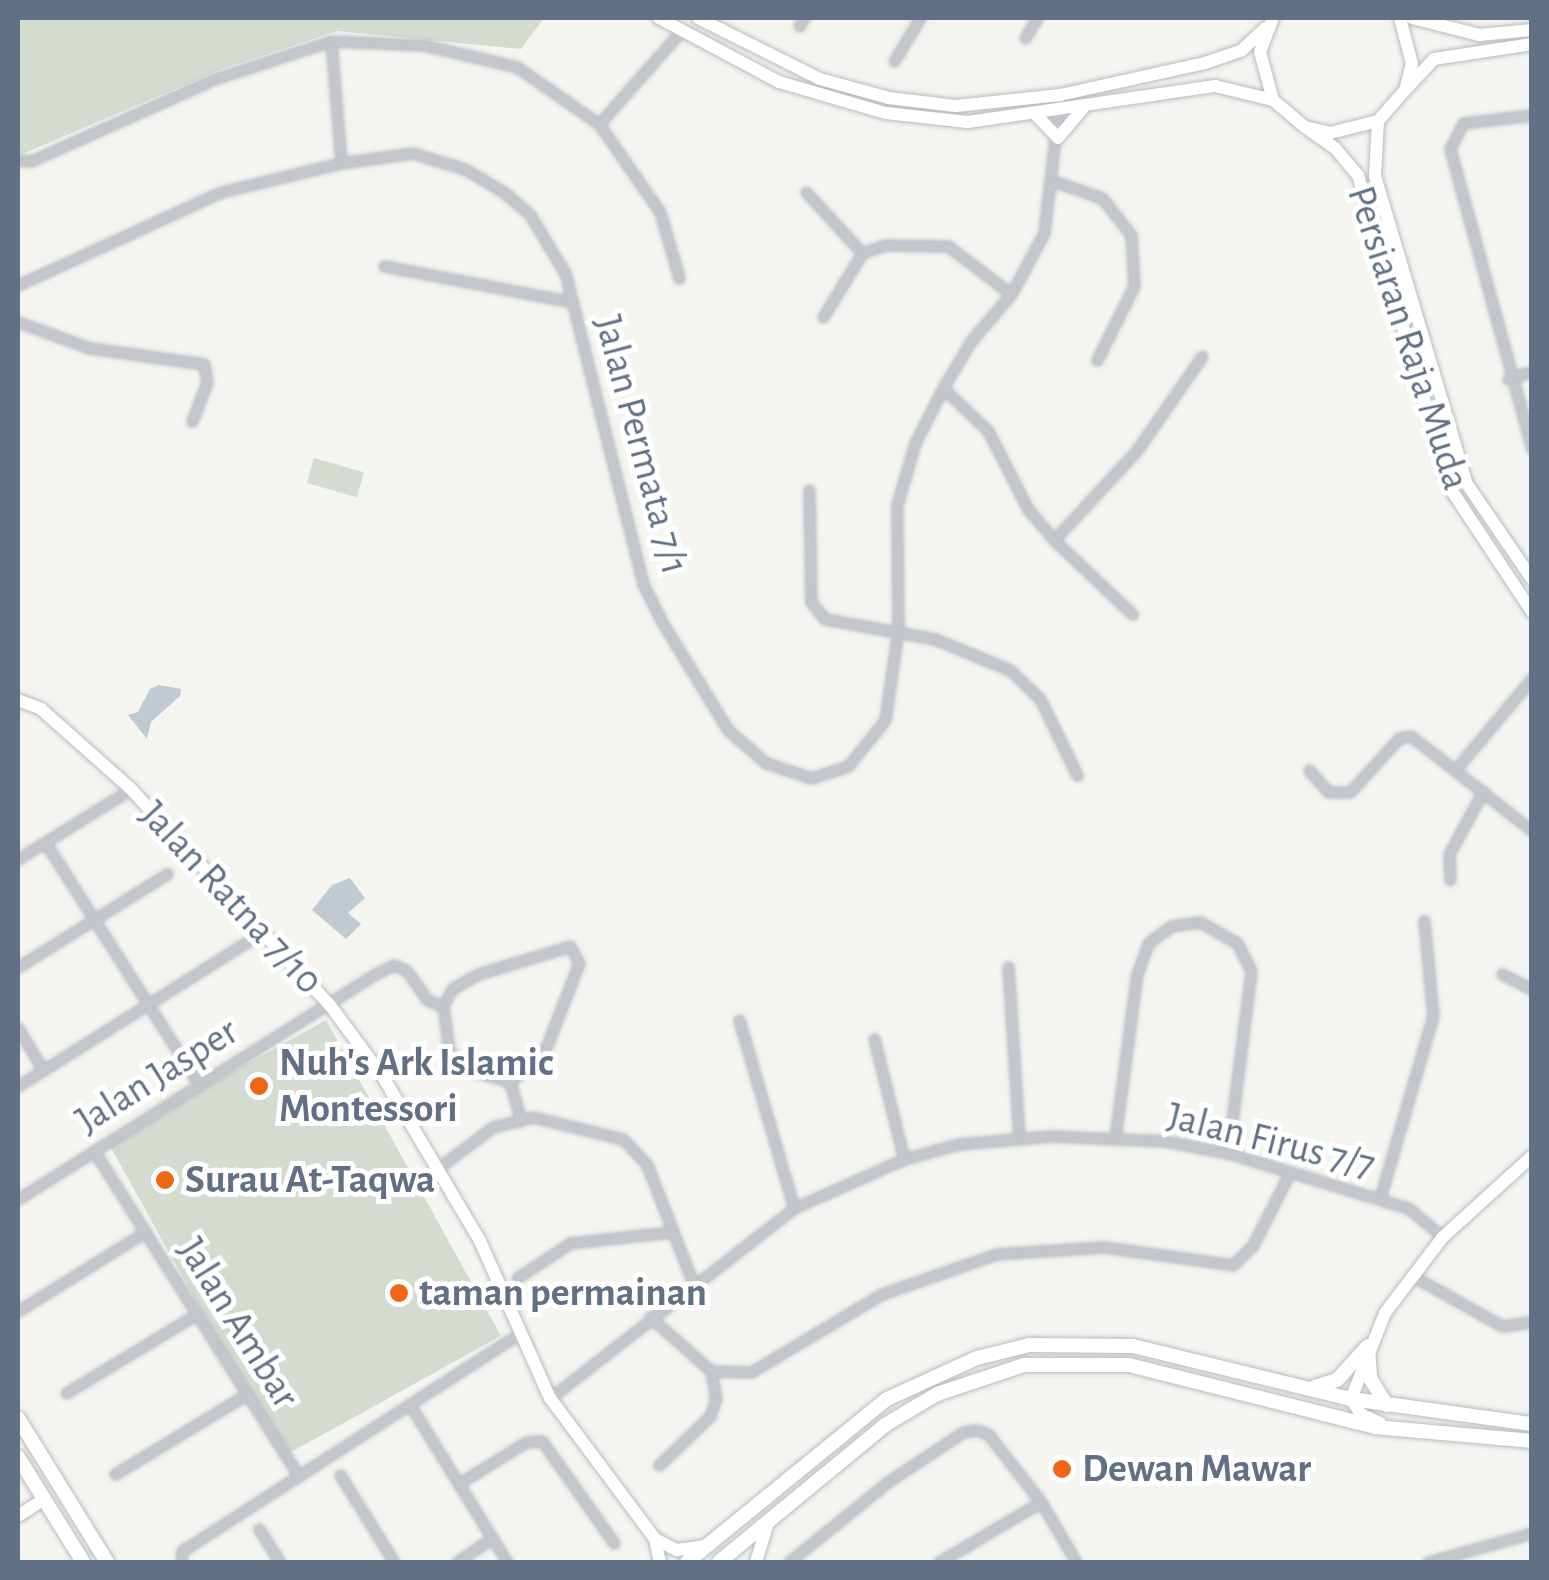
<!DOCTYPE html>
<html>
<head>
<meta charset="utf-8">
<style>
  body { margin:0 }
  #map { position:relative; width:1549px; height:1580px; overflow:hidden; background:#f4f5f0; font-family:"Alegreya Sans",sans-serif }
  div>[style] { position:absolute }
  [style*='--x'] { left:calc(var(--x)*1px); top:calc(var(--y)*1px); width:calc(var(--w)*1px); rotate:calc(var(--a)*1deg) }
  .green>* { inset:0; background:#d4dcd1; transform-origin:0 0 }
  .water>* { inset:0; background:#c1cad1 }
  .roads { filter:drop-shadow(0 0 2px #b8bbc1) drop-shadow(0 0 2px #b8bbc1) }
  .street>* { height:9px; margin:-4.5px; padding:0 4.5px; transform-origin:4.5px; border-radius:4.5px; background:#c3c6ca }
  .secondary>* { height:12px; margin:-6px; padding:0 6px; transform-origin:6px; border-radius:6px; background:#fff }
  .primary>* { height:14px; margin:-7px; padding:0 7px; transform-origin:7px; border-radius:7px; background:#fff }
  .dots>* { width:28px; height:28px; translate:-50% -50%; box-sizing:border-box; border:5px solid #fff; border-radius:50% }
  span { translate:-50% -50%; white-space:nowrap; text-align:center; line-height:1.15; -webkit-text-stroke:10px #fff; paint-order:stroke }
  .street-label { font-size:40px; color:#617084 }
  .poi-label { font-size:40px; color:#617084; font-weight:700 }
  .left { translate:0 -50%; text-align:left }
  .frame { position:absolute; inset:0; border:20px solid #617084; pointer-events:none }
</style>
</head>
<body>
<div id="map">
  <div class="green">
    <div style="clip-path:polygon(18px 18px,544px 18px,521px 49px,337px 31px,222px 69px,20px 155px)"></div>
    <div style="left:314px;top:458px;width:52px;height:26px;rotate:16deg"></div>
    <div style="left:326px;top:1020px;width:361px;height:250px;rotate:61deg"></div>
  </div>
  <div class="water">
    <div style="clip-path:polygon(159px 685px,181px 689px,180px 696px,151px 722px,147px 739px,128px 715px,138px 712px,150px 689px)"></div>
    <div style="clip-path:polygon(350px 878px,365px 898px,348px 913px,361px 924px,346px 939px,312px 910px,332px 885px)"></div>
  </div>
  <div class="roads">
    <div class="street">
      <div style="--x:799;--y:26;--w:9;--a:-58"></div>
      <div style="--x:1025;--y:38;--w:23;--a:-59"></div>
      <div style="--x:331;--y:41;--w:122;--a:85.3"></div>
      <div style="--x:894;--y:61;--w:50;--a:-58.8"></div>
      <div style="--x:1532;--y:115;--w:69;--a:173.4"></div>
      <div style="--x:1463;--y:123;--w:29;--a:117"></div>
      <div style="--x:1450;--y:149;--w:311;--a:74.7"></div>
      <div style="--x:599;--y:124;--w:125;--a:-48.6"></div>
      <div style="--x:18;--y:160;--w:13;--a:4"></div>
      <div style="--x:31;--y:161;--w:201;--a:-24.1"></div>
      <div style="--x:214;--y:79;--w:123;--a:-18"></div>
      <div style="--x:331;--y:41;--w:93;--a:2.5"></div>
      <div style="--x:424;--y:45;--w:96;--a:13.3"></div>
      <div style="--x:517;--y:67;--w:100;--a:34.8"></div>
      <div style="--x:599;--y:124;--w:107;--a:55.3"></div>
      <div style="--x:660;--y:212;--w:69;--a:73.9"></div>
      <div style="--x:1053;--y:181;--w:52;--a:19.1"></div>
      <div style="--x:1102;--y:198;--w:47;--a:51.9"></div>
      <div style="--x:1131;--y:235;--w:51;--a:86.6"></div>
      <div style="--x:1134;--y:286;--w:83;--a:116.6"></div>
      <div style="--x:806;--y:192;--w:83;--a:47.4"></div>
      <div style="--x:384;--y:266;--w:192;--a:10.8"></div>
      <div style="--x:18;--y:285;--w:223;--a:-24.6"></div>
      <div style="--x:221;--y:192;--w:123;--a:-13.6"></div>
      <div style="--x:341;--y:163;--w:72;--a:-8"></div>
      <div style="--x:412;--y:153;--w:55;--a:16.8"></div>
      <div style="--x:465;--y:169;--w:47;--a:31"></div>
      <div style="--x:505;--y:193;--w:33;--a:41"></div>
      <div style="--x:530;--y:215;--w:68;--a:58.9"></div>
      <div style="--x:565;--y:273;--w:321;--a:75.9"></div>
      <div style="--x:643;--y:584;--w:42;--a:63.4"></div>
      <div style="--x:662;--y:622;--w:127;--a:58.6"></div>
      <div style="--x:728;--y:730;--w:50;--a:41"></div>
      <div style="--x:766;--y:763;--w:47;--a:18.4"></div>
      <div style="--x:811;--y:778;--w:39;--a:-18"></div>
      <div style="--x:848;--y:766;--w:59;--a:-51.2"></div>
      <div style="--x:885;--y:720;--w:91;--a:-81.8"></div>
      <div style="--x:898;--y:630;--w:125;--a:-90.5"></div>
      <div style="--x:897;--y:505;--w:65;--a:-73.8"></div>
      <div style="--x:915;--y:443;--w:62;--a:-63"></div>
      <div style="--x:943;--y:388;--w:55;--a:-59.2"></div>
      <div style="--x:971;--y:341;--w:62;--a:-49.6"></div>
      <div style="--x:1011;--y:294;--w:69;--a:-61.6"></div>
      <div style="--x:1044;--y:233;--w:139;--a:-83.4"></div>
      <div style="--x:823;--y:317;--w:75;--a:-58.6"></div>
      <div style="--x:862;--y:253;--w:24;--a:-19"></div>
      <div style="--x:885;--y:245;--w:63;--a:0.9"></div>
      <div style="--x:948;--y:246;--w:79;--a:37.3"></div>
      <div style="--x:18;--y:322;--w:77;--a:19.9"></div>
      <div style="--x:90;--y:348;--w:115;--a:8"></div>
      <div style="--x:204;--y:364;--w:18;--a:81"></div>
      <div style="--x:207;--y:382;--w:42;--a:111"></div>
      <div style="--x:1508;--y:379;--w:25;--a:-18"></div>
      <div style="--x:943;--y:388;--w:62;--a:43.7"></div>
      <div style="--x:988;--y:431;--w:88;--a:62.9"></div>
      <div style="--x:1028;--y:509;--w:40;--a:50"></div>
      <div style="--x:1054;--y:540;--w:108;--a:43.5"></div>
      <div style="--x:809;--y:490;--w:112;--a:89"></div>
      <div style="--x:811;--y:602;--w:22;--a:51"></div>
      <div style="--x:825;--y:619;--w:112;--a:10.3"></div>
      <div style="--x:935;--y:639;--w:81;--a:22.5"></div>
      <div style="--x:1010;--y:670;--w:42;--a:44"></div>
      <div style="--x:1040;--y:699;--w:85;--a:64"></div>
      <div style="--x:1054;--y:540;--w:122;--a:-47.3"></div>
      <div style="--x:1137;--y:450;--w:114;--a:-55.3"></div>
      <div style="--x:1456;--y:769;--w:119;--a:-50.1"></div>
      <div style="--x:1309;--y:770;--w:29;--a:49"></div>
      <div style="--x:1328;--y:792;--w:22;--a:0"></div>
      <div style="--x:1350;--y:792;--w:73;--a:-47.8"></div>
      <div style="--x:1399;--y:738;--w:12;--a:-9"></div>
      <div style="--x:1411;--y:736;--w:154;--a:38.1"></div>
      <div style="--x:45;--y:842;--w:288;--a:57.6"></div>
      <div style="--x:18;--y:859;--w:133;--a:-31.8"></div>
      <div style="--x:1450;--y:880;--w:26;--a:-92"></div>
      <div style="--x:1449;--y:854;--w:72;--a:-61.6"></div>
      <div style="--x:18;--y:967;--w:176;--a:-32"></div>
      <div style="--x:1008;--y:967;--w:171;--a:86.3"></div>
      <div style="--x:1502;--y:974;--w:34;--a:27"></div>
      <div style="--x:739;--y:1020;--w:196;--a:73.7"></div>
      <div style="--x:18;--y:1028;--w:49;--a:59.2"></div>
      <div style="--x:874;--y:1039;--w:124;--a:76"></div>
      <div style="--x:510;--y:1082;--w:44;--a:-162.8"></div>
      <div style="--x:468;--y:1069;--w:26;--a:-137"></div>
      <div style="--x:449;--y:1051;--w:45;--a:-97.6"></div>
      <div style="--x:443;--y:1006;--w:19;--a:-62"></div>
      <div style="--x:452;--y:989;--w:30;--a:-30"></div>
      <div style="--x:478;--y:974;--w:96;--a:-16.9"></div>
      <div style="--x:570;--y:946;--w:19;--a:62"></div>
      <div style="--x:579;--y:963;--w:93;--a:111.3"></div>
      <div style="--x:545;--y:1050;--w:47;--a:137.6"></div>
      <div style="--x:510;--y:1082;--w:40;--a:74"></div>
      <div style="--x:18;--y:1086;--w:291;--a:-32.2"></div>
      <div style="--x:1115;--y:1138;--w:165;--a:-82.4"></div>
      <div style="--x:1137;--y:974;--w:33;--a:-70"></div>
      <div style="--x:1148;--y:943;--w:29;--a:-36"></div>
      <div style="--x:1171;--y:926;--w:29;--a:-8"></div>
      <div style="--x:1200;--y:922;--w:43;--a:29.6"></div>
      <div style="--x:1237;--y:943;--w:31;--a:63"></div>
      <div style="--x:1251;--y:971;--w:183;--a:97.2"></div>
      <div style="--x:94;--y:1151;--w:384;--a:57.8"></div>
      <div style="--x:437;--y:1169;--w:70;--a:-36.9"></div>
      <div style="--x:493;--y:1127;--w:41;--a:-14"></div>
      <div style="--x:533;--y:1117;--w:93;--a:13.7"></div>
      <div style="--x:623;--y:1139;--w:35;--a:47"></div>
      <div style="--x:647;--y:1165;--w:127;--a:68.7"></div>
      <div style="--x:1380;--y:1198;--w:190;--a:-73.8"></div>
      <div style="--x:1433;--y:1016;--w:96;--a:-95.4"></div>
      <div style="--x:18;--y:1199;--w:422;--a:-32.2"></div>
      <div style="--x:375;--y:974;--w:21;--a:-25"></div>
      <div style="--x:394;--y:965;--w:14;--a:25"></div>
      <div style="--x:407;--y:971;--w:35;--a:55"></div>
      <div style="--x:427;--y:1000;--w:17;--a:21"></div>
      <div style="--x:1411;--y:1275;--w:104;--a:29.3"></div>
      <div style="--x:1502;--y:1326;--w:30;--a:-8"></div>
      <div style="--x:517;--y:1278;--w:64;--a:-33.4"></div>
      <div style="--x:570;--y:1243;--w:101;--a:-6.3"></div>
      <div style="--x:18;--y:1311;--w:150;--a:-31.9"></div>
      <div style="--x:650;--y:1317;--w:81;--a:41.5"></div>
      <div style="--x:711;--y:1371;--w:27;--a:80"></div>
      <div style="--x:716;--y:1398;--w:19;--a:108"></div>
      <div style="--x:710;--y:1416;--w:71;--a:136.1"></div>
      <div style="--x:711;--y:1371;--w:40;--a:1.4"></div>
      <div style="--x:751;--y:1372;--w:152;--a:-30.8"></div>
      <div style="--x:882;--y:1294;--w:121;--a:-19.3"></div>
      <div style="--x:996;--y:1254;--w:108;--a:-3.7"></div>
      <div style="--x:1104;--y:1247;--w:130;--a:7.9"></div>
      <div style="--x:1233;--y:1265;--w:28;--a:-45"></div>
      <div style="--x:1253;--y:1245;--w:82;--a:-63.1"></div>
      <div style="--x:66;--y:1393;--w:153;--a:-31.1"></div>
      <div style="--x:550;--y:1398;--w:309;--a:-37.9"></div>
      <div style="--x:794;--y:1208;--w:120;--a:-24"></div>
      <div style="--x:904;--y:1159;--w:57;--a:-15.3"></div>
      <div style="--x:959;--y:1144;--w:92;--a:-5"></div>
      <div style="--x:1051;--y:1136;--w:114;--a:2.5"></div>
      <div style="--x:1165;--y:1141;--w:64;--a:10.8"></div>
      <div style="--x:1228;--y:1153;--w:188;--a:17"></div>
      <div style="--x:1408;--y:1208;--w:45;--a:39.6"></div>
      <div style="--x:410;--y:1405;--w:185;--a:58.3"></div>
      <div style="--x:115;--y:1474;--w:154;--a:-31.2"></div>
      <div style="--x:340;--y:1475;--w:102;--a:58.2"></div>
      <div style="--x:458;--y:1484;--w:80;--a:-31.7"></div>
      <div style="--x:526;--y:1442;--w:16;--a:-4"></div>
      <div style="--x:542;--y:1441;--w:125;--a:54.8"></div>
      <div style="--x:259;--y:1529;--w:39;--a:58"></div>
      <div style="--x:181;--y:1562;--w:11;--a:-85"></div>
      <div style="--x:182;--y:1551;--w:401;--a:-32.8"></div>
      <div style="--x:457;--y:1562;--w:42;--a:-34.4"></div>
      <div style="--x:789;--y:1562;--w:129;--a:-39"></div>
      <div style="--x:889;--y:1481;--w:89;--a:-33.5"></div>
      <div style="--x:963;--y:1432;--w:14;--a:-8"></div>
      <div style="--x:977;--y:1430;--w:12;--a:20"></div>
      <div style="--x:988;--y:1434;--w:86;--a:52.1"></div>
      <div style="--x:1041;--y:1502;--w:69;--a:59.7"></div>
      <div style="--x:939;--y:1562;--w:118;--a:-30.5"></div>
      <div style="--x:1428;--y:1562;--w:108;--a:-15.6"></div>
    </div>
    <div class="secondary">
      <div style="--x:659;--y:18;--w:136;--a:28.1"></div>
      <div style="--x:779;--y:82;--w:111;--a:16.2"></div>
      <div style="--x:886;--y:113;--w:82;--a:6.3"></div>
      <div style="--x:968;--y:122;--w:250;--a:-8.3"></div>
      <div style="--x:1215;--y:86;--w:60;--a:13.6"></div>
      <div style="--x:698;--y:18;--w:136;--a:26.6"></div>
      <div style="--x:820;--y:79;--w:72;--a:15.4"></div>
      <div style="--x:889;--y:98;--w:67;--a:6.8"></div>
      <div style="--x:956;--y:106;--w:105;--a:-6"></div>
      <div style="--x:1060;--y:95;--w:148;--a:-12.4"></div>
      <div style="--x:1205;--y:63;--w:39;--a:-19"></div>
      <div style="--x:1242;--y:50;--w:33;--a:-43"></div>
      <div style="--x:1273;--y:18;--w:36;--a:111"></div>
      <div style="--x:1260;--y:52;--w:50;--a:74.8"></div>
      <div style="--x:1273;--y:100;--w:42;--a:40.2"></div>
      <div style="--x:1305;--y:127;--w:26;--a:13"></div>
      <div style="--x:1330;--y:133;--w:49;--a:-14"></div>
      <div style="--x:1378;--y:121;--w:41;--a:-48.9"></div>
      <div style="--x:1405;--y:90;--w:27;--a:-75"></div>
      <div style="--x:1412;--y:64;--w:48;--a:-104.6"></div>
      <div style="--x:1412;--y:18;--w:69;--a:14.2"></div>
      <div style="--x:1479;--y:35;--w:53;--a:-5.4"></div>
      <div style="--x:1408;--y:87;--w:38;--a:-47"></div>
      <div style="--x:1434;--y:59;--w:99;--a:-8.7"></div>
      <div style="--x:1037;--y:116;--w:30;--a:46"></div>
      <div style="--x:1058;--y:138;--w:40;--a:-50"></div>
      <div style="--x:1378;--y:121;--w:55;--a:93.1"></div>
      <div style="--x:1375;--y:176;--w:321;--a:73.4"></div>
      <div style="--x:1467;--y:484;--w:115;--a:55.6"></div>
      <div style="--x:1305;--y:127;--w:37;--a:35"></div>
      <div style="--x:1335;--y:148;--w:35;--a:50"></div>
      <div style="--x:1358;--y:175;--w:326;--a:73.6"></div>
      <div style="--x:1450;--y:488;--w:149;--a:56.5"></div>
      <div style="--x:18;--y:700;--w:25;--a:21"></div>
      <div style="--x:41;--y:709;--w:120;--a:41.6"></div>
      <div style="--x:131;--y:789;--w:292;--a:47.4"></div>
      <div style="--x:329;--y:1004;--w:91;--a:53.5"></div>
      <div style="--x:383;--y:1077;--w:191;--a:59.4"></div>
      <div style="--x:480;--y:1241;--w:172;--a:66"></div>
      <div style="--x:550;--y:1398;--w:176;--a:53.3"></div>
      <div style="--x:655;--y:1539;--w:24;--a:78"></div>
      <div style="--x:1380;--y:1423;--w:21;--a:-155"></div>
      <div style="--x:1361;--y:1414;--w:18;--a:-124"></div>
      <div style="--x:1351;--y:1399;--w:92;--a:-68.4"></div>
      <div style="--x:1385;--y:1313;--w:96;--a:-52.7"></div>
      <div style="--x:1443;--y:1237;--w:120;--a:-42.3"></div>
      <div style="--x:18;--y:1516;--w:31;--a:-33"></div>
      <div style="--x:655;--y:1539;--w:25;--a:27"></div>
      <div style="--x:677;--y:1550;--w:27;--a:-8"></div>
      <div style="--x:756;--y:1562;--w:39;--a:-73"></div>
    </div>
    <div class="primary">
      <div style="--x:1368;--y:1347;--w:31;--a:86"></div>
      <div style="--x:1370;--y:1378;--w:32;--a:58"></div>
      <div style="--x:1315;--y:1387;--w:23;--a:-18"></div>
      <div style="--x:1337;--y:1380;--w:46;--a:-47.6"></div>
      <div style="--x:18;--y:1418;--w:169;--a:58.3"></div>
      <div style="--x:18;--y:1457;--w:123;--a:58.2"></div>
      <div style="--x:687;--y:1562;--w:258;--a:-39.2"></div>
      <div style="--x:887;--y:1399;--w:99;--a:-24.5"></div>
      <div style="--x:977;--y:1358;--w:54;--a:-14"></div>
      <div style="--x:1029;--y:1345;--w:104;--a:0.6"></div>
      <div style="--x:1133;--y:1346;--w:224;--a:13.7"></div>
      <div style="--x:1351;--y:1399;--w:183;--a:7.9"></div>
      <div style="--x:719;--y:1562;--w:215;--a:-39.5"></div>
      <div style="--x:885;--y:1425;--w:61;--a:-30.8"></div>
      <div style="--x:937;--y:1394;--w:92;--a:-18.4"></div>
      <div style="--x:1024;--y:1365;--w:105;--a:0"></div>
      <div style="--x:1129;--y:1365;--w:254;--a:14.1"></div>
      <div style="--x:1375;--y:1427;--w:158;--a:5.1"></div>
    </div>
  </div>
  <div class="dots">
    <div style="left:259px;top:1086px;background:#ef6716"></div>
    <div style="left:165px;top:1180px;background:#ef6716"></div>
    <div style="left:399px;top:1293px;background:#ef6716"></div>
    <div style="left:1062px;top:1469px;background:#ef6716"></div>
  </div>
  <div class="street-label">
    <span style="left:1408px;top:338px;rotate:72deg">Persiaran Raja Muda</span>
    <span style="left:641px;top:445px;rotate:75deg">Jalan Permata 7/1</span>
    <span style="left:231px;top:898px;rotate:47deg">Jalan Ratna 7/10</span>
    <span style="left:157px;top:1076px;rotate:-32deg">Jalan Jasper</span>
    <span style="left:1271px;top:1141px;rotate:14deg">Jalan Firus 7/7</span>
    <span style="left:238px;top:1323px;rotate:58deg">Jalan Ambar</span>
  </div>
  <div class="poi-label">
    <span class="left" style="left:279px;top:1086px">Nuh's Ark Islamic<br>Montessori</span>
    <span class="left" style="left:185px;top:1180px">Surau At-Taqwa</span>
    <span class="left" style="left:419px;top:1293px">taman permainan</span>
    <span class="left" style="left:1082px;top:1469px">Dewan Mawar</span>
  </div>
  <div class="frame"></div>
</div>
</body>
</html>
